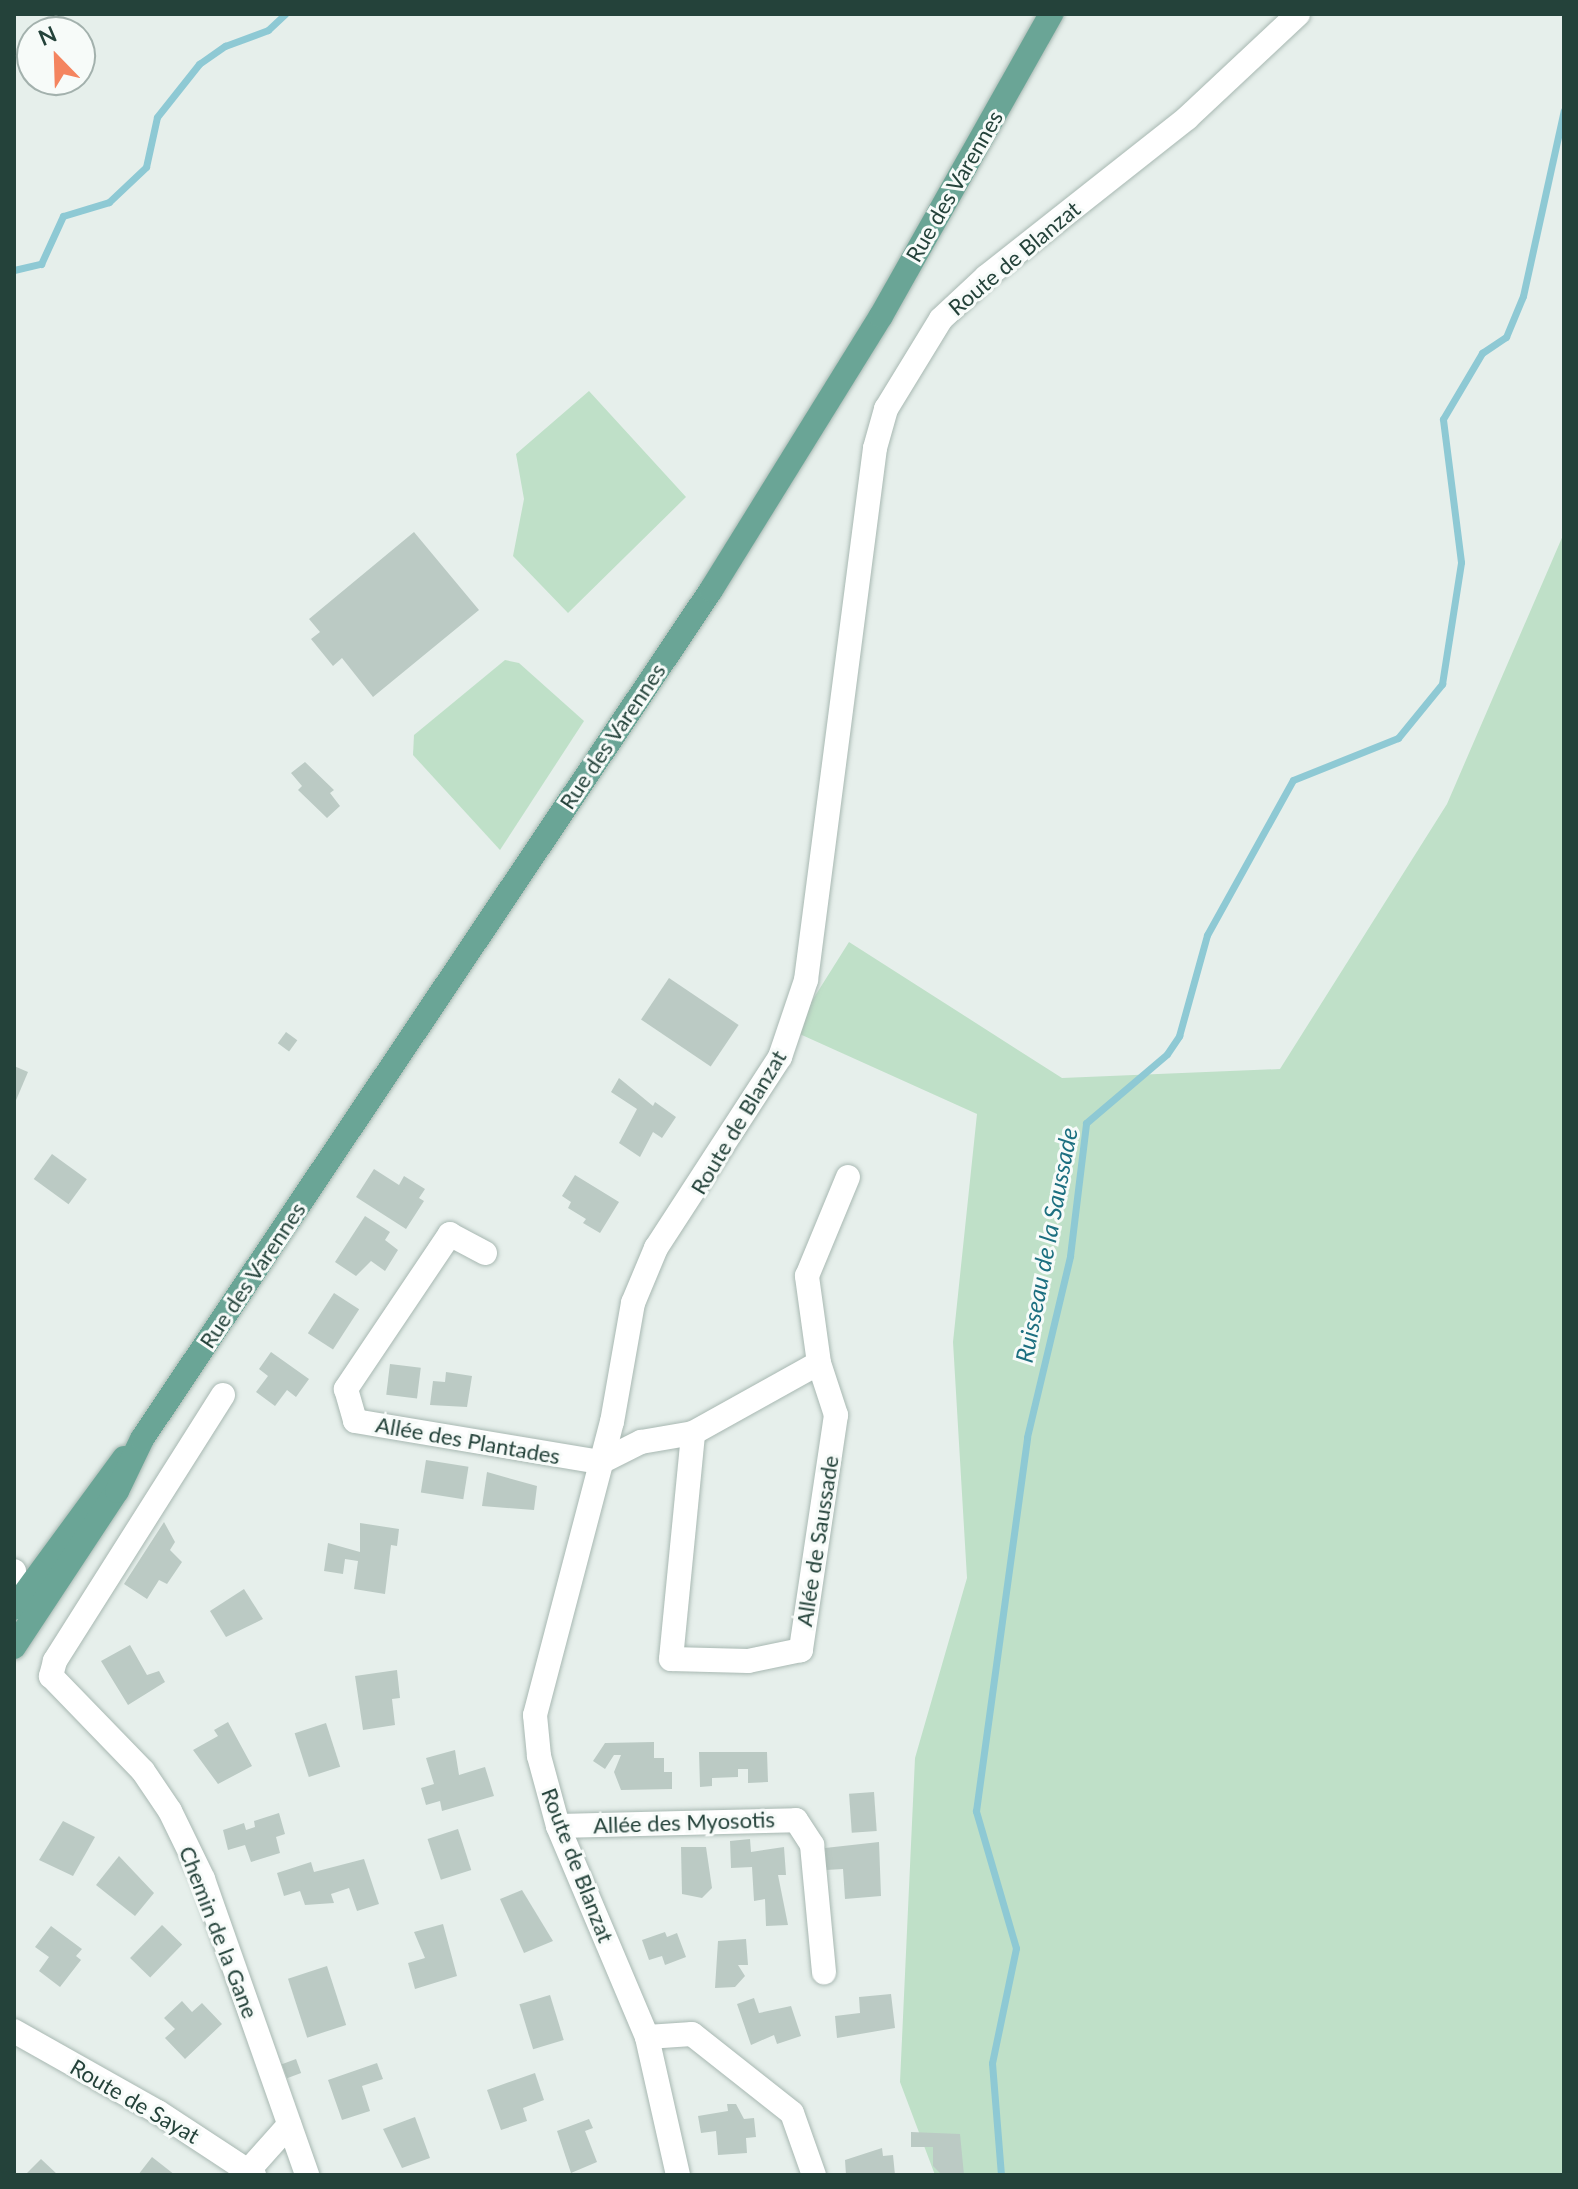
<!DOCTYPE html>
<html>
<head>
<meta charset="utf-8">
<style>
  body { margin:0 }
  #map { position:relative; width:1578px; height:2189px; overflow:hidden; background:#e6efeb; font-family:Lato,sans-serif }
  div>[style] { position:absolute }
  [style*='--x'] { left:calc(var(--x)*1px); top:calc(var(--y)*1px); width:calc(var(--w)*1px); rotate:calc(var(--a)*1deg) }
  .green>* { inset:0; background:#bfe0c8 }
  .stream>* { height:7px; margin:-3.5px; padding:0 3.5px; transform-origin:3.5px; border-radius:3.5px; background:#8ec9d4 }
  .building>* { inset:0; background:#bbcac4; transform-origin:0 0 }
  .roads { filter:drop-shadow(0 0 2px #a8b8b2) drop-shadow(0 0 2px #a8b8b2) }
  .minor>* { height:24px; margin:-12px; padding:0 12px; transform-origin:12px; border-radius:12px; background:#fff }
  .major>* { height:24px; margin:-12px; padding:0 12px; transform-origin:12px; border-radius:12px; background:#6aa596 }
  span { translate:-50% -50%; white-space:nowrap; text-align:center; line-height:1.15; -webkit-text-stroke:6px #f7fbf9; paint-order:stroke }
  .street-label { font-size:22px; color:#24423a }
  .water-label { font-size:24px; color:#1c6f80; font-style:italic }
  .frame { position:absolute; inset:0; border:16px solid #24423a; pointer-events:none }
  .north { position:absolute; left:16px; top:16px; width:80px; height:80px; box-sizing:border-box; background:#f7fbf9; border:2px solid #a3b1ad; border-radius:50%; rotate:337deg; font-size:22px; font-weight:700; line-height:32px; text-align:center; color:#24423a }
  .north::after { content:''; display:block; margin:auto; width:28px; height:36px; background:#f4845f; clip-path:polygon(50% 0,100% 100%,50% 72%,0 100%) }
</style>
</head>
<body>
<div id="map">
  <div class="green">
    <div style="clip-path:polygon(589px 391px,686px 497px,568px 613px,513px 556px,524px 499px,516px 454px)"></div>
    <div style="clip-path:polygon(1564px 533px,1564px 2175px,935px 2175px,900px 2082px,915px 1758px,967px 1578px,953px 1342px,977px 1114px,793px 1031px,849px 942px,1062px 1078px,1280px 1069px,1447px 804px)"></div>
    <div style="clip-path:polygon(505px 660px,519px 663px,584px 721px,500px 850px,413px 755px,414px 735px)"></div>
  </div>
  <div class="stream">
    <div style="--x:14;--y:270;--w:28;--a:-13"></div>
    <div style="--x:41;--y:264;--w:53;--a:-65.4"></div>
    <div style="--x:63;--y:216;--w:48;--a:-16.9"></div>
    <div style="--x:109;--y:202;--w:51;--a:-43.4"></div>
    <div style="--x:146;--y:167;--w:51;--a:-77.6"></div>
    <div style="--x:157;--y:117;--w:68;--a:-51.6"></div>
    <div style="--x:199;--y:64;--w:32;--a:-35"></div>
    <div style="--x:225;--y:46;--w:46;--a:-20.4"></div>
    <div style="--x:268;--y:30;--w:23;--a:-43"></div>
    <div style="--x:1001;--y:2175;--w:112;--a:-94.6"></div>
    <div style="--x:992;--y:2063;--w:117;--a:-78.2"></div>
    <div style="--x:1016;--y:1948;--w:143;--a:-106.3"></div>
    <div style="--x:976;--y:1811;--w:377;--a:-82.2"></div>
    <div style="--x:1027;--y:1437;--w:186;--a:-76.6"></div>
    <div style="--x:1070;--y:1256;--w:134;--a:-83.1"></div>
    <div style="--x:1086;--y:1123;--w:106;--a:-40.4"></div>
    <div style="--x:1167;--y:1054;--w:22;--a:-56"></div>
    <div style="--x:1179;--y:1036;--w:105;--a:-74.5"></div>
    <div style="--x:1207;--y:935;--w:177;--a:-61"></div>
    <div style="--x:1293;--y:780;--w:113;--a:-21.8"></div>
    <div style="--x:1398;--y:738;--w:70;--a:-50.8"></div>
    <div style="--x:1442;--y:684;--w:123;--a:-81.1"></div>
    <div style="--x:1461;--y:562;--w:144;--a:-97.2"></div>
    <div style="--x:1443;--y:419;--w:77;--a:-59.4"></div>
    <div style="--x:1482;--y:353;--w:29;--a:-34"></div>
    <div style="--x:1506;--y:337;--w:44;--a:-67.5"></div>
    <div style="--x:1523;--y:296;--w:190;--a:-77.6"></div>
  </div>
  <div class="building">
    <div style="clip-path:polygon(414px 532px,479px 610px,373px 697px,342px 658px,333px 666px,311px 639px,320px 632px,309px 619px)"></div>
    <div style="clip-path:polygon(305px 762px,334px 790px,330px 793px,340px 806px,327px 818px,298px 790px,302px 786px,291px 773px)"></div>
    <div style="left:669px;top:978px;width:84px;height:50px;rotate:34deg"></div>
    <div style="left:286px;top:1032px;width:14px;height:14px;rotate:36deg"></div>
    <div style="clip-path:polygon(14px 1066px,28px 1072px,14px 1105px)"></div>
    <div style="clip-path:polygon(619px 1078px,653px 1106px,655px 1102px,676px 1117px,662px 1138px,653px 1132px,640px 1157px,619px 1143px,637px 1109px,611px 1092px)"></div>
    <div style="left:52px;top:1154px;width:43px;height:31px;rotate:36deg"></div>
    <div style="clip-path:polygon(374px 1169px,399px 1185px,404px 1176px,425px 1189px,419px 1198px,424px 1201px,406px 1229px,356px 1197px)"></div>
    <div style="clip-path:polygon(575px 1175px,619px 1202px,600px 1233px,583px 1223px,586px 1219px,568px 1208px,571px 1202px,562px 1196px)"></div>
    <div style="clip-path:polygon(365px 1216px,390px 1232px,385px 1240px,398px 1250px,385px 1271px,371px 1261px,356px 1276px,335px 1262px)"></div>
    <div style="left:334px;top:1293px;width:30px;height:48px;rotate:33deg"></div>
    <div style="clip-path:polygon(271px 1352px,309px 1379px,296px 1397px,287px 1390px,275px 1406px,256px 1392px,268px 1376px,259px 1369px)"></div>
    <div style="left:390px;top:1364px;width:31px;height:31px;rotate:7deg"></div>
    <div style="clip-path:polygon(446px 1372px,472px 1376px,467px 1407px,430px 1405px,433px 1381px,445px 1382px)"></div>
    <div style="left:426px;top:1460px;width:43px;height:33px;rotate:9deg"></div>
    <div style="clip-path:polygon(487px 1472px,537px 1486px,534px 1510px,482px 1506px)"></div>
    <div style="clip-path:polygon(164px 1522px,175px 1542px,170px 1550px,182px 1562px,167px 1584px,159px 1580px,147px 1599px,124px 1584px)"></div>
    <div style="clip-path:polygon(360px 1523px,399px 1529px,397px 1546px,391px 1545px,385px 1594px,354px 1589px,358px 1561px,345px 1559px,343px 1574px,324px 1571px,328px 1543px,360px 1552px)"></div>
    <div style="clip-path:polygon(244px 1589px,263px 1619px,226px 1637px,210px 1611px)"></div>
    <div style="clip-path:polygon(130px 1645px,147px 1675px,159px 1671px,165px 1682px,128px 1705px,101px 1661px)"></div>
    <div style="clip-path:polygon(397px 1670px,400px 1698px,392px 1699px,395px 1725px,363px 1730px,355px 1676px)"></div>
    <div style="clip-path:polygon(228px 1722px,252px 1766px,218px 1784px,193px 1750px,218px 1736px,214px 1730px)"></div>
    <div style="left:326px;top:1723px;width:46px;height:33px;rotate:72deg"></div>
    <div style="clip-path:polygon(654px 1742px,654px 1758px,664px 1758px,664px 1772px,672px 1772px,672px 1789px,621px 1790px,614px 1772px,621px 1755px,614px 1755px,605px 1769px,593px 1761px,605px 1743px)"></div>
    <div style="clip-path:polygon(455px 1750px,459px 1775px,485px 1767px,494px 1796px,442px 1811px,440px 1801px,426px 1805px,421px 1788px,434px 1784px,426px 1758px)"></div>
    <div style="clip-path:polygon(699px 1752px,767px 1752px,768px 1782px,748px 1783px,748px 1769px,738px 1769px,738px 1777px,712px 1778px,712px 1786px,700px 1787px)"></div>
    <div style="left:874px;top:1792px;width:39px;height:25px;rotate:86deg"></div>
    <div style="clip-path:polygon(279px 1813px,285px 1834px,276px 1837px,280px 1853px,251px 1862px,245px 1845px,228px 1850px,223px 1830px,244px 1823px,246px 1830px,255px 1827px,254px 1821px)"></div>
    <div style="clip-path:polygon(63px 1821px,95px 1837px,73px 1876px,39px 1860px)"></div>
    <div style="left:458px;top:1829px;width:43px;height:32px;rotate:72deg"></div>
    <div style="clip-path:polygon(750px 1839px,751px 1852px,784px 1847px,786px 1875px,778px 1875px,788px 1925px,766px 1926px,765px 1899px,754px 1901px,752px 1867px,731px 1868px,730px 1841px)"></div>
    <div style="clip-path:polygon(879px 1842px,881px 1896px,845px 1899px,843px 1869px,826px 1870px,825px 1848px)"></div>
    <div style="clip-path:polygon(681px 1847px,706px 1847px,712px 1888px,702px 1898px,682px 1894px)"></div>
    <div style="clip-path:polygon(119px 1856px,154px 1893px,135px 1916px,96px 1885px)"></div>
    <div style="clip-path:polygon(364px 1859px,379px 1904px,357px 1911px,349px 1888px,331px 1894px,334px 1903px,305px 1905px,300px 1891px,284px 1896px,277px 1873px,311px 1862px,314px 1872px)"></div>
    <div style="clip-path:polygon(522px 1890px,553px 1941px,524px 1953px,500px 1899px)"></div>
    <div style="clip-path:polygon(443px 1924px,457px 1976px,415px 1989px,408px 1963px,425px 1958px,414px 1932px)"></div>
    <div style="left:162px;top:1925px;width:28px;height:46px;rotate:44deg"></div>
    <div style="clip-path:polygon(51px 1926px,82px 1949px,76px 1956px,81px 1960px,60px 1987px,39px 1971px,49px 1957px,35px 1947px)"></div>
    <div style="clip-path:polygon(665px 1932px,667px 1937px,677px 1933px,686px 1957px,665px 1965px,662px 1956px,649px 1960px,642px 1940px)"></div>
    <div style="clip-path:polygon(746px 1939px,748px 1965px,738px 1965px,745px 1976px,735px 1987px,715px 1988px,718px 1941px)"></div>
    <div style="left:327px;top:1966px;width:62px;height:41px;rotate:72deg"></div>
    <div style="clip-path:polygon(891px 1994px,895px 2028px,837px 2038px,835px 2016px,860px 2013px,859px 1997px)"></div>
    <div style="left:550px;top:1995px;width:47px;height:32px;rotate:73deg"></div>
    <div style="clip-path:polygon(754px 1998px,759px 2013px,791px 2006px,801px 2036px,777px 2044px,774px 2035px,751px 2045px,737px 2004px)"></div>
    <div style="clip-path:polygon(182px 2001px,192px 2012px,202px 2003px,222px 2024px,185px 2059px,165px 2038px,175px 2029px,164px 2018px)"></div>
    <div style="left:296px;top:2059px;width:15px;height:15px;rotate:70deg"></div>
    <div style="clip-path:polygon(377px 2063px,383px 2079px,362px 2086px,370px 2111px,342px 2120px,328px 2080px)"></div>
    <div style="clip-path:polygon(535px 2073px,544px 2100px,523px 2108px,527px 2121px,501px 2130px,487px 2090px)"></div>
    <div style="clip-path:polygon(727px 2104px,736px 2104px,744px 2119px,754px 2118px,756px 2137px,746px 2138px,747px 2153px,718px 2155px,716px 2131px,701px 2133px,698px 2116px,728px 2111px)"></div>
    <div style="clip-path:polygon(415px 2117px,430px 2158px,402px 2168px,383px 2129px)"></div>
    <div style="clip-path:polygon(589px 2119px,593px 2128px,585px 2131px,597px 2162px,571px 2173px,557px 2131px)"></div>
    <div style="clip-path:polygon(911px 2132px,960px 2134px,964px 2175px,942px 2175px,933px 2166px,933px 2147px,911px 2147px)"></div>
    <div style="clip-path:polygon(882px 2148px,883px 2156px,893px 2155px,895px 2175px,846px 2175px,845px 2160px)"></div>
    <div style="clip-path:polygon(152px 2157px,175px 2175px,138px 2175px)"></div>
    <div style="clip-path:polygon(41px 2159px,58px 2175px,25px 2175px)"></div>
  </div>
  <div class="roads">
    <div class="minor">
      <div style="--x:485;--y:1253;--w:40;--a:-152"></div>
      <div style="--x:450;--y:1234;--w:187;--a:123.9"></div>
      <div style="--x:346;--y:1389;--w:33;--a:74"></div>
      <div style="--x:355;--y:1421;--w:249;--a:9.5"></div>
      <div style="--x:601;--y:1462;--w:45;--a:-26.6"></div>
      <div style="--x:641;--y:1442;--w:53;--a:-9.8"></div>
      <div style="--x:693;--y:1433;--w:144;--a:-29.1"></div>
      <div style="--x:819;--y:1363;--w:55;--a:71.9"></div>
      <div style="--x:836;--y:1415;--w:238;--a:98.5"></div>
      <div style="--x:801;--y:1650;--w:54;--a:168.3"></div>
      <div style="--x:748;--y:1661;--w:77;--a:-178.5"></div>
      <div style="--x:671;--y:1659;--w:227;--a:-84.4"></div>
      <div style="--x:819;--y:1363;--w:88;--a:-97.9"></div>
      <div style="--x:807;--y:1276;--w:107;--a:-67.5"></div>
      <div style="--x:223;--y:1395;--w:315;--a:122.3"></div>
      <div style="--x:55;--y:1661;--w:16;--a:105"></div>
      <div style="--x:51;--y:1676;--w:132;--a:45.9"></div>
      <div style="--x:143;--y:1771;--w:48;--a:56"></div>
      <div style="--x:170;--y:1811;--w:76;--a:64.1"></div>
      <div style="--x:203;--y:1879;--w:314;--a:70.6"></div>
      <div style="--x:14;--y:1571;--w:33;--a:85"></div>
      <div style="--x:17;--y:1604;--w:15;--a:37"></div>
      <div style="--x:558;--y:1826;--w:238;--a:-1.4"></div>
      <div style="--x:796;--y:1820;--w:30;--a:57"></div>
      <div style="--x:812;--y:1845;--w:128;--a:84.6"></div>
      <div style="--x:14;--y:2031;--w:165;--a:29.4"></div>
      <div style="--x:158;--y:2112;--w:115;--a:33.3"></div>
      <div style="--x:647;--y:2037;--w:45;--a:-3.8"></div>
      <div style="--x:692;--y:2034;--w:127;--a:38.3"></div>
      <div style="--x:792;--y:2113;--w:66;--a:70.5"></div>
      <div style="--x:248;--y:2171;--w:62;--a:-48.3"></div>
      <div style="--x:678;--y:2175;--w:141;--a:-102.7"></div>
      <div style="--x:647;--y:2037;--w:229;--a:-112.9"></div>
      <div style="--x:558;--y:1826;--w:73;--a:-105.2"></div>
      <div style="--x:539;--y:1756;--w:41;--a:-95.6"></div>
      <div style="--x:535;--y:1715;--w:303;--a:-75.3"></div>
      <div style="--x:612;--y:1422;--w:121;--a:-80"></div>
      <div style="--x:633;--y:1303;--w:60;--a:-67.3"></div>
      <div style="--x:656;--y:1248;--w:228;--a:-57"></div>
      <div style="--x:780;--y:1057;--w:81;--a:-71.3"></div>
      <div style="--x:806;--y:980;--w:536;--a:-82.61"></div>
      <div style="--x:875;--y:448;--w:41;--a:-74.2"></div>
      <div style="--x:886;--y:409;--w:105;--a:-58.6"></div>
      <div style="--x:941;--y:319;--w:62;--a:-43"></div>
      <div style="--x:986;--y:277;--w:256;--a:-38.3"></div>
      <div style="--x:1187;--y:118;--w:152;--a:-43.1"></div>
    </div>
    <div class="major">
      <div style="--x:14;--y:1608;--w:186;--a:-53.7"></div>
      <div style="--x:14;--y:1647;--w:187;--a:-56.6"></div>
      <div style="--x:117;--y:1491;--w:58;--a:-64.3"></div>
      <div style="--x:142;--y:1439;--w:1022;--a:-56.17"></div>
      <div style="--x:711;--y:590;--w:322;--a:-58.2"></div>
      <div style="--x:881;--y:316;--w:347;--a:-60.6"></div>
    </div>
  </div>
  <div class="street-label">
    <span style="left:954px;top:186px;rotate:-60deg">Rue des Varennes</span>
    <span style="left:1014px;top:258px;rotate:-40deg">Route de Blanzat</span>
    <span style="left:612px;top:736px;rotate:-56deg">Rue des Varennes</span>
    <span style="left:738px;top:1122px;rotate:-59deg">Route de Blanzat</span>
    <span style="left:252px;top:1275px;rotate:-56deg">Rue des Varennes</span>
    <span style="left:468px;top:1440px;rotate:10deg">Allée des Plantades</span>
    <span style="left:817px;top:1541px;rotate:-81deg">Allée de Saussade</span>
    <span style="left:684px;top:1822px;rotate:-2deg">Allée des Myosotis</span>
    <span style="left:578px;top:1865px;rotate:69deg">Route de Blanzat</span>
    <span style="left:219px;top:1932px;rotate:69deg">Chemin de la Gane</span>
    <span style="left:135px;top:2101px;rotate:30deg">Route de Sayat</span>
  </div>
  <div class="water-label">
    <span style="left:1046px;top:1245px;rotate:-79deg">Ruisseau de la Saussade</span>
  </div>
  <div class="frame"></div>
  <div class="north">N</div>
</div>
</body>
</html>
